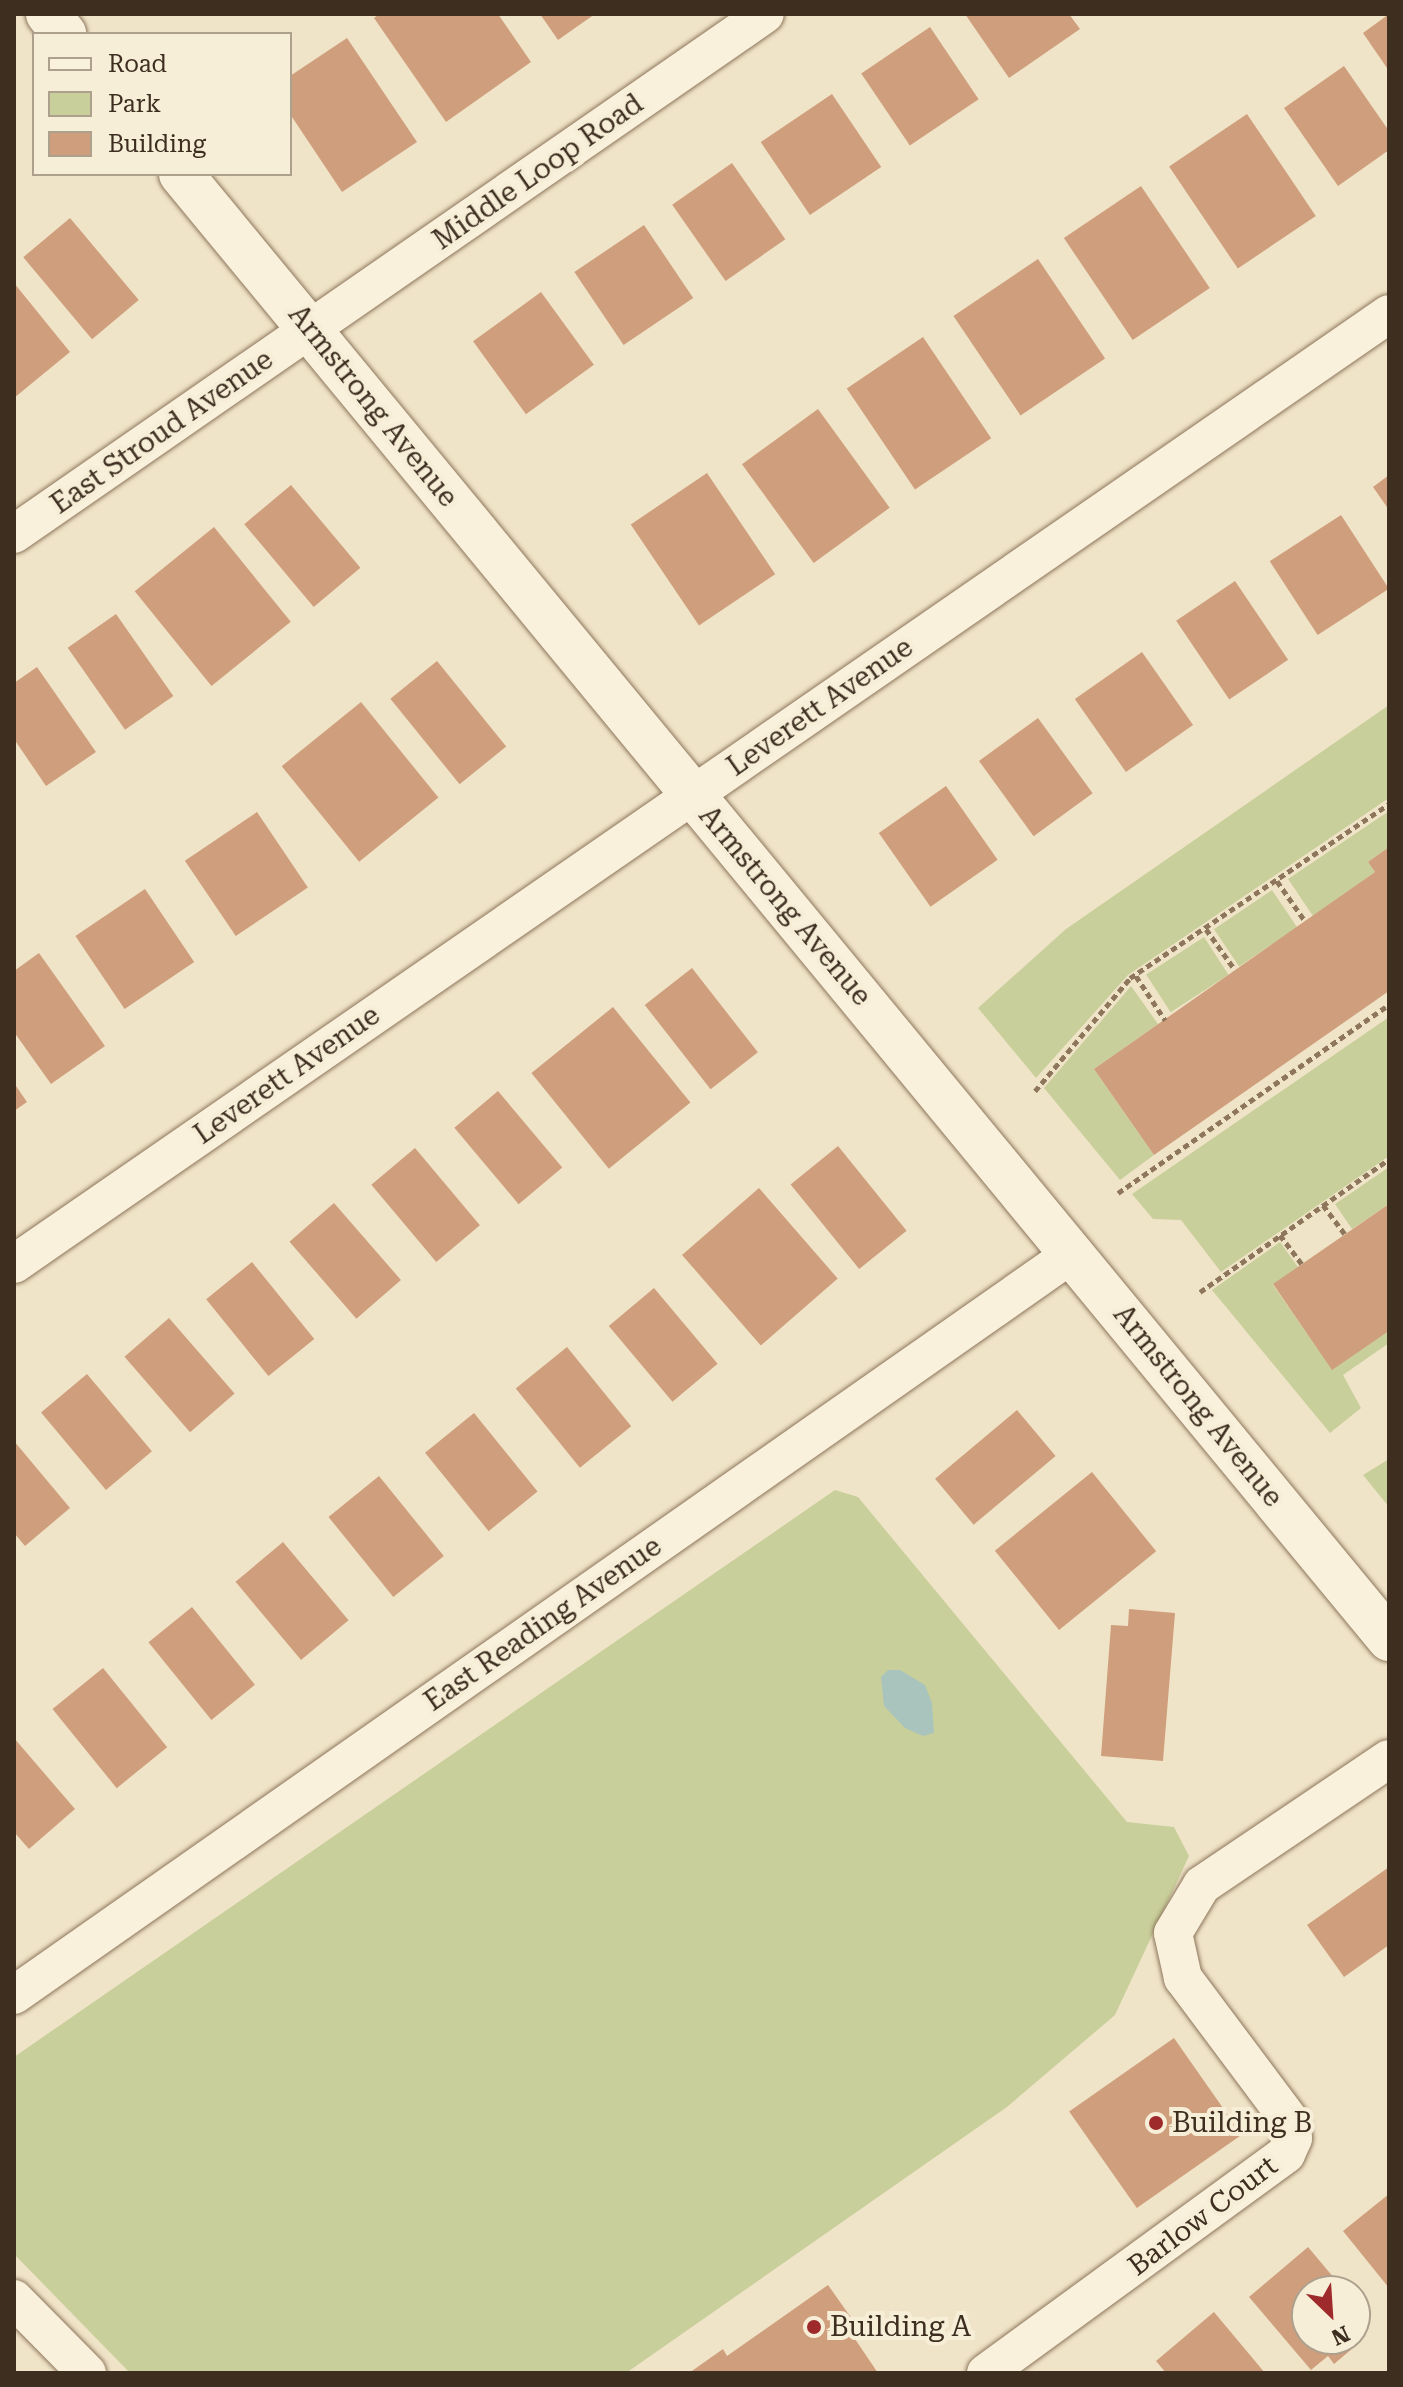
<!DOCTYPE html>
<html>
<head>
<meta charset="utf-8">
<style>
  body { margin:0 }
  #map { position:relative; width:1403px; height:2387px; overflow:hidden; background:#f0e4c8; font-family:"Roboto Serif",serif }
  div>[style] { position:absolute }
  [style*='--x'] { left:calc(var(--x)*1px); top:calc(var(--y)*1px); width:calc(var(--w)*1px); rotate:calc(var(--a)*1deg) }
  .green>* { inset:0; background:#c9cf9b; transform-origin:0 0 }
  .water>* { inset:0; background:#a9c4bc }
  .building>* { inset:0; background:#cf9f7d; transform-origin:0 0 }
  .path>* { height:5px; margin-top:-2.5px; transform-origin:0; background:repeating-linear-gradient(90deg,#8d765c 0 6px,transparent 0 10px) }
  .roads { filter:drop-shadow(0 0 2px #8d765c) drop-shadow(0 0 2px #8d765c) }
  .street>* { height:38px; margin:-19px; padding:0 19px; transform-origin:19px; border-radius:19px; background:#faf1dc }
  .secondary>* { height:44px; margin:-22px; padding:0 22px; transform-origin:22px; border-radius:22px; background:#faf1dc }
  .dots>* { width:22px; height:22px; translate:-50% -50%; box-sizing:border-box; border:4px solid #f7eed8; border-radius:50% }
  span { translate:-50% -50%; white-space:nowrap; text-align:center; line-height:1.15; -webkit-text-stroke:8px #f7eed8; paint-order:stroke }
  .street-label { font-size:28px; color:#3d2e20 }
  .poi-label { font-size:28px; color:#3d2e20 }
  .left { translate:0 -50%; text-align:left }
  .frame { position:absolute; inset:0; border:16px solid #3d2e20; pointer-events:none }
  .legend { position:absolute; left:32px; top:32px; width:260px; height:144px; box-sizing:border-box; background:#f7eed8; border:2px solid #ada18e; margin:0; padding:10px 14px; list-style:none; font-size:24px; color:#3d2e20 }
  .legend li { display:flex; align-items:center; gap:16px; height:40px }
  .legend b { width:40px; border:2px solid #ada18e }
  .north { position:absolute; left:1291px; top:2275px; width:80px; height:80px; box-sizing:border-box; background:#f7eed8; border:2px solid #ada18e; border-radius:50%; rotate:155deg; font-size:22px; font-weight:700; line-height:32px; text-align:center; color:#3d2e20 }
  .north::after { content:''; display:block; margin:auto; width:28px; height:36px; background:#9e2a2b; clip-path:polygon(50% 0,100% 100%,50% 72%,0 100%) }
</style>
</head>
<body>
<div id="map">
  <div class="green">
    <div style="clip-path:polygon(1389px 705px,1389px 798px,1128px 975px,1036px 1078px,978px 1008px,1066px 929px)"></div>
    <div style="clip-path:polygon(1389px 811px,1389px 847px,1368px 862px,1375px 872px,1313px 916px,1288px 879px)"></div>
    <div style="left:1272px;top:890px;width:45px;height:70px;rotate:56deg"></div>
    <div style="left:1204px;top:937px;width:45px;height:69px;rotate:57deg"></div>
    <div style="clip-path:polygon(1131px 986px,1158px 1024px,1094px 1069px,1154px 1155px,1120px 1180px,1044px 1088px)"></div>
    <div style="clip-path:polygon(1389px 1017px,1389px 1156px,1221px 1272px,1181px 1220px,1153px 1219px,1132px 1194px)"></div>
    <div style="clip-path:polygon(1389px 1167px,1389px 1204px,1352px 1229px,1335px 1204px)"></div>
    <div style="clip-path:polygon(1280px 1242px,1298px 1267px,1273px 1285px,1332px 1369px,1389px 1331px,1389px 1343px,1343px 1375px,1361px 1408px,1330px 1433px,1212px 1290px)"></div>
    <div style="clip-path:polygon(1389px 1459px,1389px 1507px,1363px 1475px)"></div>
    <div style="clip-path:polygon(835px 1490px,858px 1497px,1127px 1822px,1174px 1827px,1189px 1856px,1115px 2015px,1007px 2107px,626px 2373px,130px 2373px,14px 2254px,14px 2057px)"></div>
  </div>
  <div class="water">
    <div style="clip-path:polygon(888px 1670px,900px 1670px,925px 1685px,932px 1703px,934px 1733px,923px 1736px,905px 1728px,884px 1706px,881px 1677px)"></div>
  </div>
  <div class="building">
    <div style="clip-path:polygon(379px 14px,498px 14px,531px 62px,446px 122px,374px 18px)"></div>
    <div style="clip-path:polygon(540px 14px,595px 14px,558px 40px)"></div>
    <div style="clip-path:polygon(965px 14px,1069px 14px,1080px 29px,1009px 78px)"></div>
    <div style="clip-path:polygon(1389px 14px,1389px 71px,1363px 33px)"></div>
    <div style="left:930px;top:27px;width:87px;height:83px;rotate:56deg"></div>
    <div style="clip-path:polygon(347px 38px,417px 142px,342px 192px,290px 114px,290px 76px)"></div>
    <div style="clip-path:polygon(1344px 66px,1389px 131px,1389px 150px,1338px 186px,1284px 108px)"></div>
    <div style="left:832px;top:94px;width:88px;height:86px;rotate:56deg"></div>
    <div style="left:1247px;top:114px;width:123px;height:94px;rotate:56deg"></div>
    <div style="left:732px;top:163px;width:93px;height:73px;rotate:55deg"></div>
    <div style="left:1141px;top:186px;width:123px;height:93px;rotate:56deg"></div>
    <div style="left:70px;top:218px;width:107px;height:61px;rotate:50deg"></div>
    <div style="left:644px;top:225px;width:88px;height:84px;rotate:56deg"></div>
    <div style="left:1038px;top:259px;width:120px;height:102px;rotate:56deg"></div>
    <div style="clip-path:polygon(14px 283px,70px 352px,14px 398px)"></div>
    <div style="left:541px;top:292px;width:90px;height:84px;rotate:54deg"></div>
    <div style="left:923px;top:337px;width:122px;height:92px;rotate:56deg"></div>
    <div style="left:818px;top:409px;width:122px;height:94px;rotate:54deg"></div>
    <div style="left:707px;top:473px;width:122px;height:92px;rotate:56deg"></div>
    <div style="clip-path:polygon(1389px 475px,1389px 510px,1373px 487px)"></div>
    <div style="left:291px;top:485px;width:108px;height:61px;rotate:50deg"></div>
    <div style="left:1341px;top:515px;width:88px;height:85px;rotate:57deg"></div>
    <div style="left:214px;top:527px;width:122px;height:102px;rotate:51deg"></div>
    <div style="left:1235px;top:581px;width:95px;height:71px;rotate:56deg"></div>
    <div style="left:116px;top:614px;width:100px;height:59px;rotate:55deg"></div>
    <div style="left:1142px;top:652px;width:89px;height:82px;rotate:55deg"></div>
    <div style="left:437px;top:661px;width:110px;height:60px;rotate:51deg"></div>
    <div style="clip-path:polygon(37px 667px,96px 752px,46px 786px,14px 739px,14px 683px)"></div>
    <div style="left:361px;top:702px;width:123px;height:102px;rotate:51deg"></div>
    <div style="left:1038px;top:718px;width:93px;height:73px;rotate:54deg"></div>
    <div style="left:946px;top:786px;width:90px;height:82px;rotate:55deg"></div>
    <div style="left:257px;top:812px;width:91px;height:87px;rotate:56deg"></div>
    <div style="clip-path:polygon(1389px 847px,1389px 991px,1154px 1155px,1094px 1069px,1375px 872px,1368px 862px)"></div>
    <div style="left:145px;top:889px;width:88px;height:84px;rotate:56deg"></div>
    <div style="clip-path:polygon(39px 953px,105px 1046px,51px 1084px,14px 1032px,14px 971px)"></div>
    <div style="left:692px;top:968px;width:107px;height:60px;rotate:52deg"></div>
    <div style="left:613px;top:1007px;width:123px;height:105px;rotate:51deg"></div>
    <div style="clip-path:polygon(14px 1083px,27px 1102px,14px 1111px)"></div>
    <div style="left:498px;top:1091px;width:100px;height:57px;rotate:50deg"></div>
    <div style="left:838px;top:1146px;width:109px;height:61px;rotate:51deg"></div>
    <div style="left:415px;top:1148px;width:101px;height:57px;rotate:50deg"></div>
    <div style="left:759px;top:1188px;width:120px;height:102px;rotate:49deg"></div>
    <div style="left:334px;top:1203px;width:102px;height:59px;rotate:49deg"></div>
    <div style="clip-path:polygon(1389px 1204px,1389px 1331px,1332px 1370px,1273px 1284px)"></div>
    <div style="left:252px;top:1262px;width:99px;height:59px;rotate:51deg"></div>
    <div style="left:654px;top:1288px;width:99px;height:59px;rotate:50deg"></div>
    <div style="left:169px;top:1318px;width:100px;height:59px;rotate:49deg"></div>
    <div style="left:567px;top:1347px;width:102px;height:66px;rotate:51deg"></div>
    <div style="left:87px;top:1374px;width:101px;height:60px;rotate:50deg"></div>
    <div style="left:1017px;top:1410px;width:60px;height:107px;rotate:50deg"></div>
    <div style="left:474px;top:1413px;width:101px;height:63px;rotate:51deg"></div>
    <div style="clip-path:polygon(14px 1441px,70px 1508px,25px 1546px,14px 1533px)"></div>
    <div style="left:1092px;top:1472px;width:102px;height:125px;rotate:51deg"></div>
    <div style="left:379px;top:1476px;width:103px;height:65px;rotate:51deg"></div>
    <div style="left:283px;top:1542px;width:102px;height:62px;rotate:50deg"></div>
    <div style="left:192px;top:1607px;width:100px;height:56px;rotate:51deg"></div>
    <div style="clip-path:polygon(1129px 1609px,1175px 1613px,1163px 1761px,1101px 1756px,1111px 1625px,1128px 1626px)"></div>
    <div style="left:103px;top:1668px;width:102px;height:65px;rotate:51deg"></div>
    <div style="clip-path:polygon(14px 1738px,75px 1809px,29px 1849px,14px 1832px)"></div>
    <div style="clip-path:polygon(1389px 1867px,1389px 1945px,1344px 1977px,1307px 1925px)"></div>
    <div style="left:1174px;top:2038px;width:118px;height:128px;rotate:55deg"></div>
    <div style="clip-path:polygon(1389px 2194px,1389px 2288px,1343px 2231px)"></div>
    <div style="clip-path:polygon(1308px 2247px,1345px 2291px,1307px 2291px,1307px 2339px,1359px 2343px,1334px 2364px,1328px 2356px,1311px 2370px,1249px 2297px)"></div>
    <div style="clip-path:polygon(828px 2285px,862px 2333px,855px 2339px,878px 2373px,689px 2373px,723px 2349px,727px 2356px)"></div>
    <div style="clip-path:polygon(1355px 2303px,1370px 2321px,1355px 2333px)"></div>
    <div style="clip-path:polygon(1214px 2312px,1265px 2373px,1166px 2373px,1156px 2361px)"></div>
  </div>
  <div class="path">
    <div style="--x:1277;--y:881;--w:49;--a:55"></div>
    <div style="--x:1206;--y:929;--w:50;--a:54.7"></div>
    <div style="--x:1136;--y:976;--w:53;--a:56.6"></div>
    <div style="--x:1035;--y:1091;--w:148;--a:-49.9"></div>
    <div style="--x:1130;--y:978;--w:312;--a:-33.9"></div>
    <div style="--x:1118;--y:1193;--w:330;--a:-34.8"></div>
    <div style="--x:1323;--y:1205;--w:36;--a:53"></div>
    <div style="--x:1280;--y:1235;--w:36;--a:53"></div>
    <div style="--x:1200;--y:1292;--w:231;--a:-35.1"></div>
  </div>
  <div class="roads">
    <div class="street">
      <div style="--x:14;--y:534;--w:913;--a:-34.7"></div>
      <div style="--x:14;--y:1264;--w:1671;--a:-34.64"></div>
      <div style="--x:14;--y:1995;--w:1292;--a:-35.01"></div>
      <div style="--x:14;--y:2299;--w:104;--a:45.4"></div>
      <div style="--x:986;--y:2373;--w:371;--a:-36.1"></div>
      <div style="--x:1286;--y:2154;--w:17;--a:-66"></div>
      <div style="--x:1293;--y:2138;--w:17;--a:-100"></div>
      <div style="--x:1290;--y:2121;--w:179;--a:-126.8"></div>
      <div style="--x:1183;--y:1978;--w:46;--a:-102.5"></div>
      <div style="--x:1173;--y:1933;--w:56;--a:-58.9"></div>
      <div style="--x:1202;--y:1885;--w:225;--a:-34"></div>
    </div>
    <div class="secondary">
      <div style="--x:48;--y:14;--w:26;--a:51"></div>
      <div style="--x:181;--y:174;--w:1899;--a:50.49"></div>
    </div>
  </div>
  <div class="dots">
    <div style="left:1156px;top:2123px;background:#9e2a2b"></div>
    <div style="left:814px;top:2327px;background:#9e2a2b"></div>
  </div>
  <div class="street-label">
    <span style="left:538px;top:172px;rotate:-35deg">Middle Loop Road</span>
    <span style="left:373px;top:406px;rotate:51deg">Armstrong Avenue</span>
    <span style="left:162px;top:432px;rotate:-35deg">East Stroud Avenue</span>
    <span style="left:820px;top:707px;rotate:-35deg">Leverett Avenue</span>
    <span style="left:785px;top:906px;rotate:50deg">Armstrong Avenue</span>
    <span style="left:287px;top:1075px;rotate:-35deg">Leverett Avenue</span>
    <span style="left:1198px;top:1406px;rotate:51deg">Armstrong Avenue</span>
    <span style="left:543px;top:1624px;rotate:-35deg">East Reading Avenue</span>
    <span style="left:1203px;top:2216px;rotate:-37deg">Barlow Court</span>
  </div>
  <div class="poi-label">
    <span class="left" style="left:1172px;top:2123px">Building B</span>
    <span class="left" style="left:830px;top:2327px">Building A</span>
  </div>
  <div class="frame"></div>
  <ul class="legend">
  <li><b style="height:10px;background:#faf1dc"></b>Road</li>
  <li><b style="height:22px;background:#c9cf9b"></b>Park</li>
  <li><b style="height:22px;background:#cf9f7d"></b>Building</li>
  </ul>
  <div class="north">N</div>
</div>
</body>
</html>
